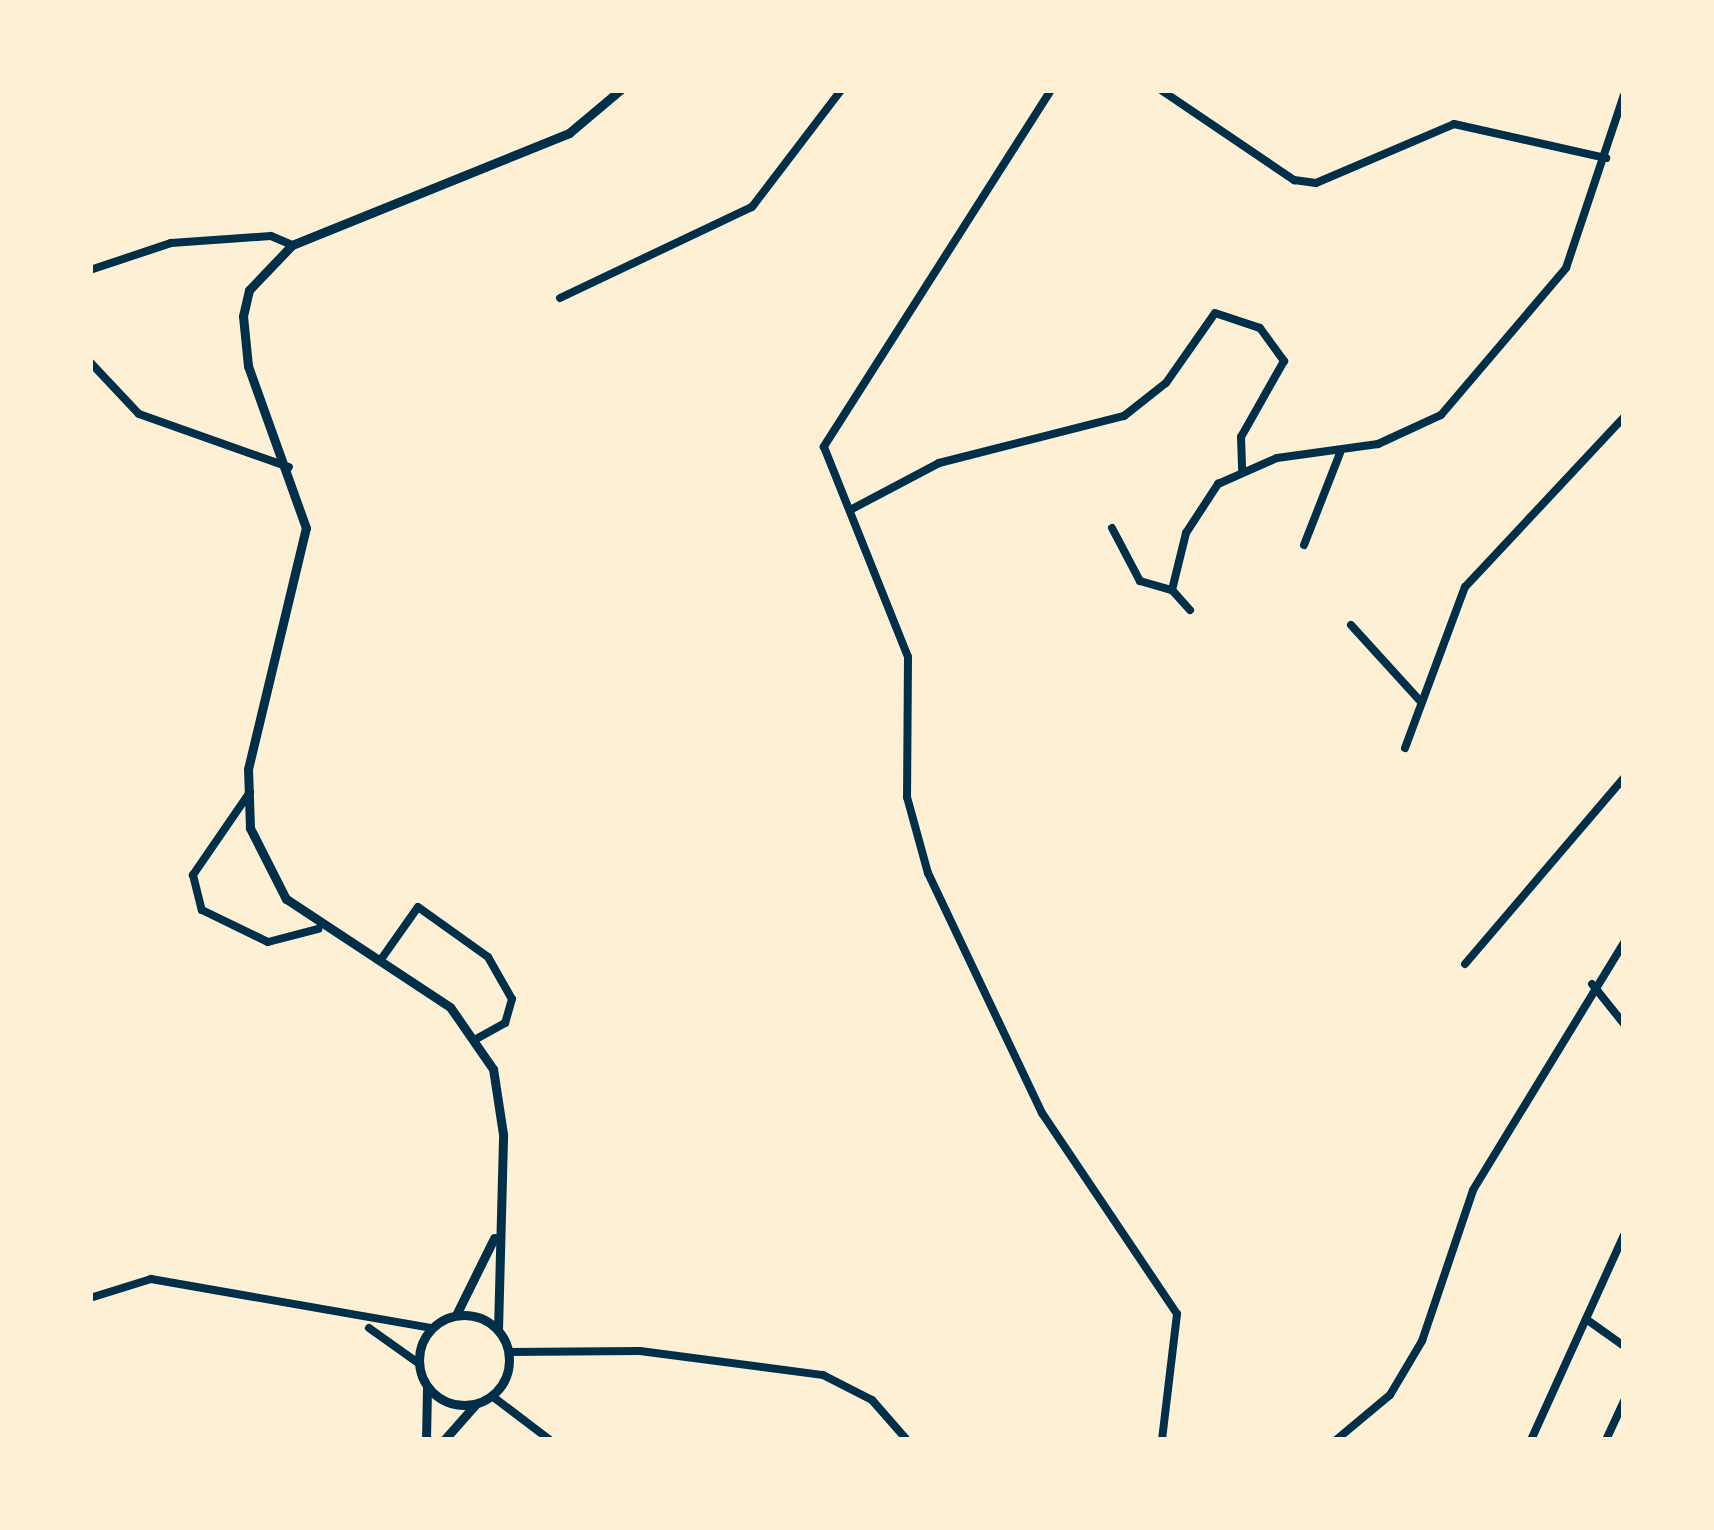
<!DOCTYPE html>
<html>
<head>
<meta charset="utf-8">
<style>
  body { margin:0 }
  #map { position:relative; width:1714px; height:1530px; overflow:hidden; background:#fdf0d5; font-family:"Exo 2",sans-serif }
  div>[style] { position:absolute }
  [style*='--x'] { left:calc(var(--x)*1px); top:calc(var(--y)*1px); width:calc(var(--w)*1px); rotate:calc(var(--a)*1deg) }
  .minor>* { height:8px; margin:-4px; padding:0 4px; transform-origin:4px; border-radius:4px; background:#003049 }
  .tertiary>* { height:9px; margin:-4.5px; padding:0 4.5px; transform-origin:4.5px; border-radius:4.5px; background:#003049 }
  .tertiary>.ring { margin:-4.5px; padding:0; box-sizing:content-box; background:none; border:9px solid #003049; border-radius:50% }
  span { translate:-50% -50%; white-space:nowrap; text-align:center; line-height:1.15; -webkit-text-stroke:9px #fdf0d5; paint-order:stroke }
  .frame { position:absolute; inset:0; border:93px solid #fdf0d5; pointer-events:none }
</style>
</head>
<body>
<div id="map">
  <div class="minor">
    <div style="--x:1051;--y:90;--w:423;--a:122.5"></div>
    <div style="--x:824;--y:447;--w:226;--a:68.2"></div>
    <div style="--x:908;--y:657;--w:140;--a:90.4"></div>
    <div style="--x:907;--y:797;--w:79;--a:74.6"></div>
    <div style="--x:928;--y:873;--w:266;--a:64.6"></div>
    <div style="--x:1042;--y:1113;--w:242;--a:56.1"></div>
    <div style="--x:1177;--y:1314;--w:127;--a:96.8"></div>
    <div style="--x:1161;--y:90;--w:161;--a:34.1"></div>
    <div style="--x:1294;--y:180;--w:22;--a:8"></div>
    <div style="--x:1316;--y:183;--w:150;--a:-23.1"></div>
    <div style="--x:1454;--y:124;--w:156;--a:12.6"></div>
    <div style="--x:90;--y:270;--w:85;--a:-18.4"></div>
    <div style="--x:171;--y:243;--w:100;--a:-4"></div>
    <div style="--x:271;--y:236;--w:23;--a:23"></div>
    <div style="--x:560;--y:298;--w:212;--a:-25.4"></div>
    <div style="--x:752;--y:207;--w:147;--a:-52.7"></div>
    <div style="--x:90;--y:362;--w:71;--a:46.7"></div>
    <div style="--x:139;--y:414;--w:159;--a:19.5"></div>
    <div style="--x:850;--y:510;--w:101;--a:-27.8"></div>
    <div style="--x:939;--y:463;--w:191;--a:-14.3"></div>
    <div style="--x:1124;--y:416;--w:53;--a:-38.2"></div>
    <div style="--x:1166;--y:383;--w:85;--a:-55"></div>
    <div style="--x:1215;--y:313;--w:47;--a:18.4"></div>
    <div style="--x:1260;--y:328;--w:41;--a:54"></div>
    <div style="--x:1284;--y:361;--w:87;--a:119.5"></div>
    <div style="--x:1241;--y:437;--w:33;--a:88"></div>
    <div style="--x:1112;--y:528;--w:60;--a:62.2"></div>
    <div style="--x:1140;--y:581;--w:33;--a:16"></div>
    <div style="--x:1172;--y:590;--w:59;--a:-76.2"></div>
    <div style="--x:1186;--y:533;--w:59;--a:-56.9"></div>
    <div style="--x:1218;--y:484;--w:64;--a:-23.8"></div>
    <div style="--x:1277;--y:458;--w:102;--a:-7.9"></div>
    <div style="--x:1378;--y:444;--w:69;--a:-24.7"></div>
    <div style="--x:1441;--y:415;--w:193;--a:-49.6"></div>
    <div style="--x:1566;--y:268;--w:182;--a:-71.5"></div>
    <div style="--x:1304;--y:545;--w:99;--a:-68.6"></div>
    <div style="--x:1172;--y:590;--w:27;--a:48"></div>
    <div style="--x:1351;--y:625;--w:104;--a:47.7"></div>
    <div style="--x:1405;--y:748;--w:172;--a:-69.6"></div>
    <div style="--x:1465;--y:587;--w:233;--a:-46.9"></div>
    <div style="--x:250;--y:792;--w:101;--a:124.5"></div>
    <div style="--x:193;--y:875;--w:36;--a:76"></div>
    <div style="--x:202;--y:910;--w:73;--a:25.9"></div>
    <div style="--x:268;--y:942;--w:52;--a:-14.6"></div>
    <div style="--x:382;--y:958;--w:62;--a:-54.8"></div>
    <div style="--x:418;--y:907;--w:86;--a:35.5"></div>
    <div style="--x:488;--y:957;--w:48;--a:60.3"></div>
    <div style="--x:512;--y:999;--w:25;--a:106"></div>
    <div style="--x:505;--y:1023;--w:33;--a:151"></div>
    <div style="--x:1465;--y:964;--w:245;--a:-49.5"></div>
    <div style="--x:1592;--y:984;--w:51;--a:51.3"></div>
    <div style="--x:90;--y:1298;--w:64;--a:-17.3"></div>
    <div style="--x:151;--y:1279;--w:284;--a:9.9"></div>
    <div style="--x:1586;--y:1319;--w:47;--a:35.4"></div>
    <div style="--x:369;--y:1328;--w:60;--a:35.5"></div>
    <div style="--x:509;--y:1352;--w:131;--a:-0.4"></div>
    <div style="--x:640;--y:1351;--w:185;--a:7.5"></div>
    <div style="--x:823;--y:1375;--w:55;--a:27"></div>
    <div style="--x:872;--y:1400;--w:53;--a:48.8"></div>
    <div style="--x:492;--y:1396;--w:73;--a:37.2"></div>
    <div style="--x:1336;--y:1440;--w:70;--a:-39.8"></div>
    <div style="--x:1390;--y:1395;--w:63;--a:-59.3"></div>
    <div style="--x:1422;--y:1341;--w:159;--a:-71.3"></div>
    <div style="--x:1473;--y:1190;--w:289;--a:-58.6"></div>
    <div style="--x:1531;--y:1440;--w:225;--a:-65.6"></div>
    <div style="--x:1606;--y:1440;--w:43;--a:-65.2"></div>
  </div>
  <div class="tertiary">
    <div class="ring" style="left:419px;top:1315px;width:81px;height:81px"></div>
    <div style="--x:456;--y:1315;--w:86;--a:-63.7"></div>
    <div style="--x:498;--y:1330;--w:196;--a:-88.5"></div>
    <div style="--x:503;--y:1134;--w:66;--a:-98.7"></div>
    <div style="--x:493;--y:1069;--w:75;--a:-124.7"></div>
    <div style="--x:450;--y:1007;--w:196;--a:-146.6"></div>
    <div style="--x:286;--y:899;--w:80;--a:-116.9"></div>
    <div style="--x:250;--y:828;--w:59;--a:-91.9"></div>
    <div style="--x:248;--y:769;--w:248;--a:-76.5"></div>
    <div style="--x:306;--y:528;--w:172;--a:-109.7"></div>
    <div style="--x:248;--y:366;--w:50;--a:-95.7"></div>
    <div style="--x:243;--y:316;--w:27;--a:-77"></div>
    <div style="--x:249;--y:290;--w:62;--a:-46.3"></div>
    <div style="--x:292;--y:245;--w:299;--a:-22"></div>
    <div style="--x:569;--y:133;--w:67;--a:-40.1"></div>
    <div style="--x:426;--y:1440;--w:52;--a:-88.9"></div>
    <div style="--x:444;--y:1440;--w:47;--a:-48.5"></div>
  </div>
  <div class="frame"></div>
</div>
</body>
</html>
